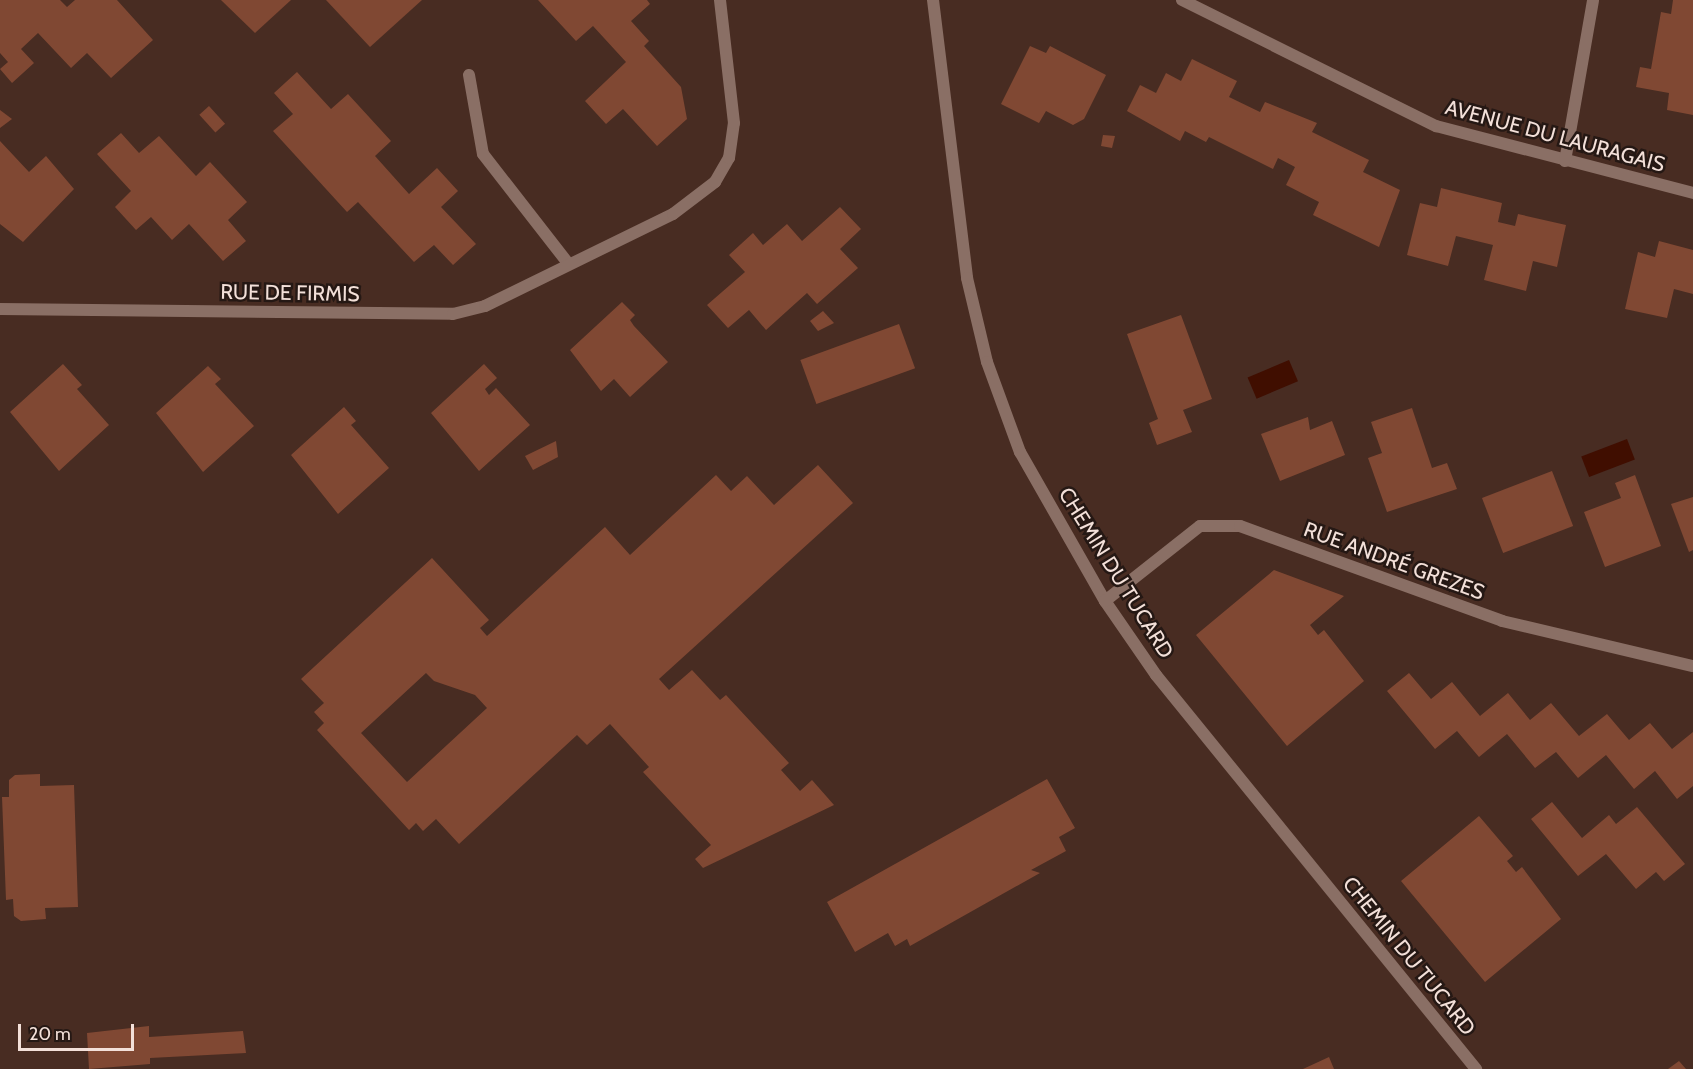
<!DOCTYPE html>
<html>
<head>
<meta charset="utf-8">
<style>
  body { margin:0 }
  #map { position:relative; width:1693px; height:1069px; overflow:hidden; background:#482c22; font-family:Cabin,sans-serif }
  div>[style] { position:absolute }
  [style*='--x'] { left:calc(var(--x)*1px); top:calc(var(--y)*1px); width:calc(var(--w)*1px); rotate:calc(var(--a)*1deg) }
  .water>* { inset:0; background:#400e00; transform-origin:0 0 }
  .building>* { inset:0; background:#804833; transform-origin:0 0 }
  .street>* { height:12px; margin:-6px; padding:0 6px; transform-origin:6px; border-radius:6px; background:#8a6f65 }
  span { translate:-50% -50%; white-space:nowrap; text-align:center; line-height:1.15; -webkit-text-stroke:5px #251814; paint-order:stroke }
  .street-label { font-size:21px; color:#f3e0d9 }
  .scale { position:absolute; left:18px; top:1024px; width:116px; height:27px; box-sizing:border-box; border:3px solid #f3e0d9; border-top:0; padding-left:8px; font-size:18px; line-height:21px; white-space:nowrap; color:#f3e0d9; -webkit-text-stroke:4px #251814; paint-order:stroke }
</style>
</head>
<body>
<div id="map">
  <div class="water">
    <div style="left:1289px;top:360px;width:23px;height:45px;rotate:67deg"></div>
    <div style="left:1627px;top:439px;width:22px;height:49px;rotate:69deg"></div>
  </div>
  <div class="building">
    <div style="clip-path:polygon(0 0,60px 0,67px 7px,75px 0,117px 0,153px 40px,111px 78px,87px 53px,71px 68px,38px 33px,21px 49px,34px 63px,12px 83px,0 69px,8px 62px,0 53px)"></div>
    <div style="clip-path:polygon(221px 0,291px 0,255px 33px)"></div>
    <div style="clip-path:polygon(326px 0,422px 0,370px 47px)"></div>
    <div style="clip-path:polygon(538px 0,647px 0,650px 4px,631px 21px,649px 41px,644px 46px,681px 87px,687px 119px,657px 146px,623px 109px,606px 124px,585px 101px,626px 62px,593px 26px,576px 41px)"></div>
    <div style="clip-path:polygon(1673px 0,1693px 0,1693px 115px,1667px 110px,1669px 93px,1636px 87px,1640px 67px,1651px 69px,1661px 12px,1671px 14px)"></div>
    <div style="clip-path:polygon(1030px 46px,1046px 53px,1050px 46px,1106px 75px,1084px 119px,1073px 125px,1046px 111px,1039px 123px,1001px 104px)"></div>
    <div style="clip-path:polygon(1192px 59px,1237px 81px,1229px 97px,1260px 112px,1265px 102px,1317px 123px,1312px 132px,1369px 160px,1363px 172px,1400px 190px,1379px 247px,1313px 215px,1319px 202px,1286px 185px,1295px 167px,1278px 158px,1273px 169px,1209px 137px,1206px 142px,1185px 131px,1180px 141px,1127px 111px,1140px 85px,1156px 93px,1166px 73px,1181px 81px)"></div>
    <div style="clip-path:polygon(297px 72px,331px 109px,348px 94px,391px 141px,375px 156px,409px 194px,437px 168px,458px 191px,441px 207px,476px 244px,453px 265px,434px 245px,414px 262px,358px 202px,347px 212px,273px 131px,293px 114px,274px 93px)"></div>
    <div style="left:209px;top:106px;width:24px;height:13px;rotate:48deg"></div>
    <div style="clip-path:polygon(0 110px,12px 119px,0 128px)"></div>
    <div style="clip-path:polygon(121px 133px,139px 153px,159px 136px,196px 176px,210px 162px,247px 202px,228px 220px,246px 241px,223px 261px,189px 224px,172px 240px,151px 217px,136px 230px,115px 207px,131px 191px,97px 154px)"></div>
    <div style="clip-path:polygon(1103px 135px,1115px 136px,1112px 148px,1101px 146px)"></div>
    <div style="clip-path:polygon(0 141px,29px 172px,46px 156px,74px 189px,23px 242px,0 224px)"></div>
    <div style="clip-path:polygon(1441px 188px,1502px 203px,1498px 222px,1515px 226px,1518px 214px,1566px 225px,1557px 267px,1533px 261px,1526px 291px,1484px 280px,1493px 245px,1456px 236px,1448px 266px,1407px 255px,1420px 203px,1437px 207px)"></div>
    <div style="clip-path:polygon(840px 207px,861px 229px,840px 249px,858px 268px,817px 304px,807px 293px,766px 330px,749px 310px,728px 328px,707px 305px,745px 272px,729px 255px,753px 233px,763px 245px,787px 224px,802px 241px)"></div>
    <div style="clip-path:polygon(1659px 241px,1693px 250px,1693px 294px,1674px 289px,1667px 318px,1625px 309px,1638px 252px,1655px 257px)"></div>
    <div style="clip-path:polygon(622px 302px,635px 315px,630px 320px,634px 326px,668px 362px,630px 397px,614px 379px,601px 391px,570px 350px)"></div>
    <div style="clip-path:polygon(823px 311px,834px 323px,818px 331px,810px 321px)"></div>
    <div style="clip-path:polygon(1181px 315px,1212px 399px,1183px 410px,1192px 432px,1157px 445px,1149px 423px,1158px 419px,1127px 334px)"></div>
    <div style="left:899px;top:324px;width:47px;height:105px;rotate:70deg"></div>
    <div style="clip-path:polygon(63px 364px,82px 385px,77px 389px,109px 425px,59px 471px,10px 412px)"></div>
    <div style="clip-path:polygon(484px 364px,497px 378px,485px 389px,489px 395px,496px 388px,530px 425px,479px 471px,431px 413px)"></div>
    <div style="clip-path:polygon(208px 366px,221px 379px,215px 384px,254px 426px,203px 472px,156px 413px)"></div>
    <div style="clip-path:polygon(344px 407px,356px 421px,351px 425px,389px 468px,338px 514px,291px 455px)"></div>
    <div style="clip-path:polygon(1412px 408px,1432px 468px,1447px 463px,1457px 489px,1387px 512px,1368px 458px,1382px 453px,1371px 422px)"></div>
    <div style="clip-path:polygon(1308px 417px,1310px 430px,1332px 421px,1345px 455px,1280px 481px,1261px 434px)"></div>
    <div style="clip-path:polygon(556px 441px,558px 457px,533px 470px,525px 456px)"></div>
    <div style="clip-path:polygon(evenodd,818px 465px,853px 503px,659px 679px,669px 690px,692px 670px,720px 700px,726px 695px,789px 763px,781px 770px,800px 791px,812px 780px,834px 805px,703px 868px,695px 859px,711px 845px,643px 772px,649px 767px,610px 724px,587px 745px,577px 735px,459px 844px,436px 819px,423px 831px,416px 823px,409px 830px,317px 730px,324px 723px,314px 712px,324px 703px,301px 679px,432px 558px,489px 620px,480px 628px,487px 636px,605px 527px,630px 555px,716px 475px,731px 491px,747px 476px,774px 505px,818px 465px,426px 673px,434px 681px,475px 695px,487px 708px,407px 782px,361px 733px,426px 673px)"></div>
    <div style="left:1552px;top:471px;width:59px;height:75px;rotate:69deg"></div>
    <div style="clip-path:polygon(1635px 475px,1661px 546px,1605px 567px,1584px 512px,1621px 498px,1615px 483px)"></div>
    <div style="clip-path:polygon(1693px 497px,1693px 550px,1689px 552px,1671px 504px)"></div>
    <div style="clip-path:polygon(1274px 570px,1344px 596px,1310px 625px,1318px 635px,1324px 630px,1364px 681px,1287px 746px,1196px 635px)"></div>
    <div style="clip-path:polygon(1409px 673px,1431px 699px,1452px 682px,1480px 716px,1508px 693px,1530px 720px,1551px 703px,1579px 736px,1607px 714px,1629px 740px,1650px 723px,1672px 749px,1693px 732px,1693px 786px,1677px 799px,1655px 771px,1634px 789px,1606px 755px,1578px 778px,1556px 752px,1535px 768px,1507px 734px,1479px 757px,1457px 731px,1435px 749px,1387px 691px)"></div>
    <div style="clip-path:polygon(40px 774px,40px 786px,74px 785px,78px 907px,45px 908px,46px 919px,21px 921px,14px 916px,13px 899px,6px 900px,2px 797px,9px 797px,9px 780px,15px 775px)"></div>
    <div style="clip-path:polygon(1047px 779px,1075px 828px,1059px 837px,1066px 851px,1031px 870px,1040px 873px,910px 946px,907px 939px,895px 946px,888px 933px,855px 952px,827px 902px)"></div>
    <div style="clip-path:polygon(1552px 802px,1582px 838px,1609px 815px,1616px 824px,1637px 807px,1685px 864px,1664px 881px,1656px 872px,1636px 889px,1606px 854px,1578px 876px,1531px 819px)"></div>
    <div style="clip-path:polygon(1479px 816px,1513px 856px,1507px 861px,1516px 872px,1522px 867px,1561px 919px,1485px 982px,1401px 881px)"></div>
    <div style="clip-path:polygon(149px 1026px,149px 1037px,243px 1031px,246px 1053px,150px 1058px,150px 1064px,89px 1069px,87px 1033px)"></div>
    <div style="clip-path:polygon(1329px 1057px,1334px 1069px,1303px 1069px)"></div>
    <div style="clip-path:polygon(1679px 1061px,1686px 1069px,1668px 1069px)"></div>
  </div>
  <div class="street">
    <div style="--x:933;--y:0;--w:280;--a:83"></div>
    <div style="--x:967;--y:278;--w:86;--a:76.6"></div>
    <div style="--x:987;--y:362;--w:96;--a:69.9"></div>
    <div style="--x:1020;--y:452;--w:172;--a:60.3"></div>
    <div style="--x:1105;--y:601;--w:90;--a:55.4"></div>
    <div style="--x:1156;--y:675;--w:508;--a:50.92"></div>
    <div style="--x:1182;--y:0;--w:284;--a:26.4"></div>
    <div style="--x:1436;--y:126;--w:266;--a:14.6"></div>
    <div style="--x:469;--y:75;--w:80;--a:80"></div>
    <div style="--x:483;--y:154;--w:138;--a:52.1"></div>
    <div style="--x:1565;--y:161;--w:163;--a:-80.1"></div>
    <div style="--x:0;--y:309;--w:453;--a:0.6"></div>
    <div style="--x:453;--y:314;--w:33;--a:-14"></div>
    <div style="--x:485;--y:306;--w:209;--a:-26.1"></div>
    <div style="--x:673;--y:214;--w:53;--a:-37.3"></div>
    <div style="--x:715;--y:182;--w:28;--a:-60"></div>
    <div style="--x:729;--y:158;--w:35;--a:-82"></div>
    <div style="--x:734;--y:123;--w:124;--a:-96.5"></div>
    <div style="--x:1105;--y:601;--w:121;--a:-38.3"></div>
    <div style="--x:1200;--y:526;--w:40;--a:0"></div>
    <div style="--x:1240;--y:526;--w:279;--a:19.9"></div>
    <div style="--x:1502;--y:621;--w:196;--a:13.3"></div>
  </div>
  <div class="street-label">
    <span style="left:1555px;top:136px;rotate:15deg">AVENUE DU LAURAGAIS</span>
    <span style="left:290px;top:293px;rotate:1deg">RUE DE FIRMIS</span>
    <span style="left:1394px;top:561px;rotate:20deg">RUE ANDRÉ GREZES</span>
    <span style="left:1116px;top:573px;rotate:58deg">CHEMIN DU TUCARD</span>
    <span style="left:1409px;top:956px;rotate:51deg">CHEMIN DU TUCARD</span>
  </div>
  <div class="scale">20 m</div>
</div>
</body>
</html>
